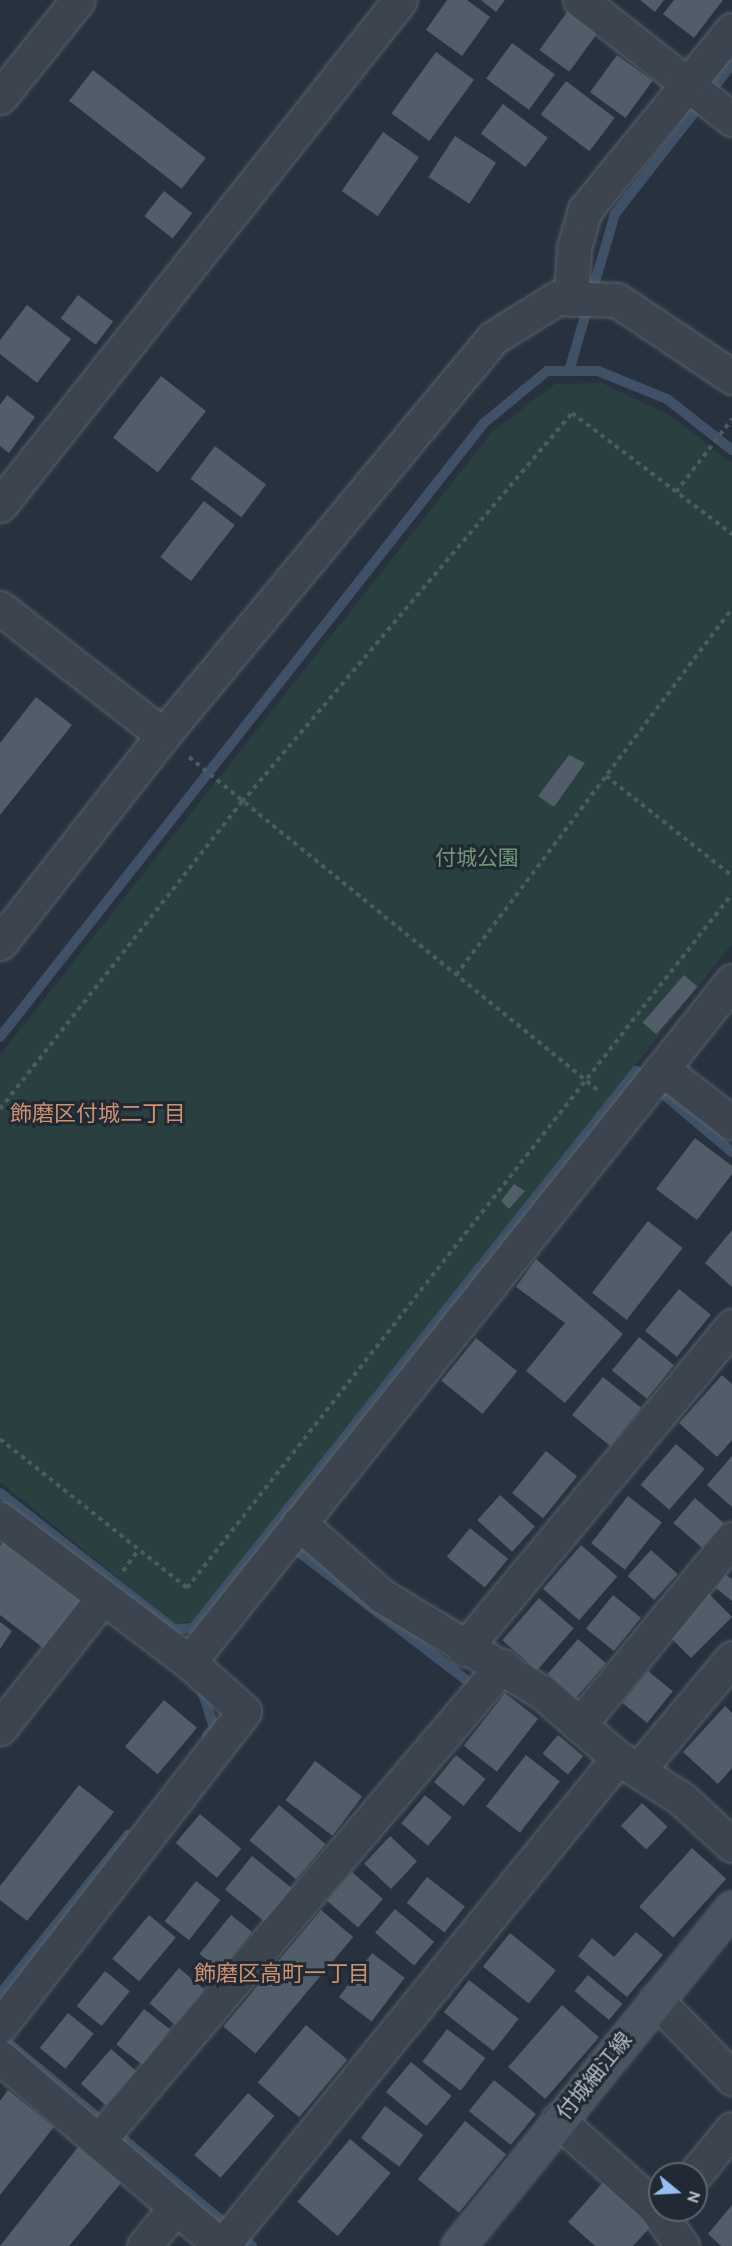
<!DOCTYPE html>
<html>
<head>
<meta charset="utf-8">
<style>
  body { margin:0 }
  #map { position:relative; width:732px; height:2246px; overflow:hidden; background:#27323e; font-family:Cabin,"Noto Sans JP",sans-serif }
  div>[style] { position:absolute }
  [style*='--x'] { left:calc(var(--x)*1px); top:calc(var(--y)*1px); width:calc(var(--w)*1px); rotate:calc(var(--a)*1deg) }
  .green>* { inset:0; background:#2a4040 }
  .stream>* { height:10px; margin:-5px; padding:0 5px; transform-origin:5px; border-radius:5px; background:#3e5166 }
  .building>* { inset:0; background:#515d69; transform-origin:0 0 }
  .path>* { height:4px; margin-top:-2px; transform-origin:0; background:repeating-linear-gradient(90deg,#495d5e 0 4.5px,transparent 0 9px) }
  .roads { filter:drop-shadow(0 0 2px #59626c) drop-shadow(0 0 2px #59626c) }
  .minor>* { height:33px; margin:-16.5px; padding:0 16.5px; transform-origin:16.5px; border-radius:16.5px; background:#3b444f }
  .tertiary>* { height:33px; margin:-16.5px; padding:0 16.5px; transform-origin:16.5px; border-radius:16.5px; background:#3b444f }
  .secondary>* { height:33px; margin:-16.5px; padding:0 16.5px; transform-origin:16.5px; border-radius:16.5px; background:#495461 }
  span { translate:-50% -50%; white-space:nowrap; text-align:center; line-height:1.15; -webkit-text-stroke:6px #202934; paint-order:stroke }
  .park-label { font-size:21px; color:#709877 }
  .street-label { font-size:21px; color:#b8bfc9 }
  .neighbourhood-label { font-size:22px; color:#ce926e }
  .north { position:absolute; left:648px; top:2162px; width:60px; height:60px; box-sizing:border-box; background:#202934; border:2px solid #5d6570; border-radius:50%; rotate:108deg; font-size:16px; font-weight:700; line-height:24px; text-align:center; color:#b8bfc9 }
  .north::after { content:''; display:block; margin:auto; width:21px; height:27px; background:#95bef1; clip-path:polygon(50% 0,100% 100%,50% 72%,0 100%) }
</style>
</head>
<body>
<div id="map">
  <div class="green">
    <div style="clip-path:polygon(602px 383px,671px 416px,732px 464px,732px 944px,194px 1621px,175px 1624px,0 1482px,0 1055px,493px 431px,555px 384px)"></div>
  </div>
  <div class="stream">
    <div style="--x:569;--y:371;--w:164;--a:-73.7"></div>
    <div style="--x:615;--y:214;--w:190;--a:-52"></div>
    <div style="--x:0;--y:1037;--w:782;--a:-51.75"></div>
    <div style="--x:484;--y:423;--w:82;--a:-39.5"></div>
    <div style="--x:547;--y:371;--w:51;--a:0"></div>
    <div style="--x:598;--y:371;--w:74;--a:22.1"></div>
    <div style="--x:667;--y:399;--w:83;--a:38.1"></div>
    <div style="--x:0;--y:1493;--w:221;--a:38"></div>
    <div style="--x:174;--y:1629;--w:19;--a:-3"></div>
    <div style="--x:193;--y:1628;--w:712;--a:-51.5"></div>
    <div style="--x:636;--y:1071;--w:126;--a:40.2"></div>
    <div style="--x:287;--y:1543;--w:224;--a:37.4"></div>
    <div style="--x:200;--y:1684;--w:46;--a:72.3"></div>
    <div style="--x:214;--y:1728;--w:11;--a:131"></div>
    <div style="--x:0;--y:1994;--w:204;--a:-51.2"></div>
    <div style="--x:0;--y:2036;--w:328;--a:39.8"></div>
  </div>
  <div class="building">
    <div style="clip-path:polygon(447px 0,467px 0,490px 17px,462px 56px,426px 30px)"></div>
    <div style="clip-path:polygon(481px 0,505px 0,496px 12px)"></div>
    <div style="clip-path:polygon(640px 0,664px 0,655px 12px)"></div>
    <div style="clip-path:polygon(674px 0,723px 0,694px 38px,663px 14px)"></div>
    <div style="left:567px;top:12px;width:37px;height:47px;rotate:36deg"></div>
    <div style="left:512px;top:43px;width:53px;height:44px;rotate:36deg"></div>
    <div style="left:436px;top:52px;width:47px;height:76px;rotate:36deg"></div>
    <div style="left:617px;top:55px;width:44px;height:46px;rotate:36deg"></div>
    <div style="left:93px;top:70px;width:143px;height:39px;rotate:38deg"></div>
    <div style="left:566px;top:81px;width:61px;height:42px;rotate:37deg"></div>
    <div style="left:503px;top:104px;width:56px;height:37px;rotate:37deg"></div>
    <div style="left:383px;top:132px;width:44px;height:72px;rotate:35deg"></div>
    <div style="left:455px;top:136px;width:49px;height:49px;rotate:33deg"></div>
    <div style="left:164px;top:191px;width:36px;height:32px;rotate:38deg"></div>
    <div style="left:78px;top:295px;width:44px;height:29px;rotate:37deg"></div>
    <div style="clip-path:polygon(27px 305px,71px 339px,37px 383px,0 354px,0 340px)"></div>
    <div style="left:161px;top:376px;width:57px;height:78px;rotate:38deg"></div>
    <div style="clip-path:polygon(7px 395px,35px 417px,9px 453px,0 446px,0 405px)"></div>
    <div style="left:215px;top:446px;width:64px;height:41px;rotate:37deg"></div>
    <div style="left:204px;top:501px;width:39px;height:71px;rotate:38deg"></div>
    <div style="clip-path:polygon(36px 697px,72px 725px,0 815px,0 743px)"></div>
    <div style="clip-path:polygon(569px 755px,585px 763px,554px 807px,538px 796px)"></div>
    <div style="left:684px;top:975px;width:18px;height:63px;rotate:41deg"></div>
    <div style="clip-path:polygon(695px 1138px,732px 1166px,732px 1174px,697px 1220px,656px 1189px)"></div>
    <div style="clip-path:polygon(514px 1184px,525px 1191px,509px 1209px,501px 1201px)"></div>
    <div style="left:648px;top:1221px;width:44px;height:91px;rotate:38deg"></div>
    <div style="clip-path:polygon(732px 1230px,732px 1287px,705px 1263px)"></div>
    <div style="clip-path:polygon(536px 1259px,623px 1334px,565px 1403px,526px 1371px,565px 1323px,516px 1287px)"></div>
    <div style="left:679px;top:1289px;width:41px;height:54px;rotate:39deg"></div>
    <div style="left:639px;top:1337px;width:45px;height:43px;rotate:39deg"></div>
    <div style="left:476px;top:1338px;width:53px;height:55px;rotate:39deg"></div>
    <div style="clip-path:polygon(722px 1375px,732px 1384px,732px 1440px,717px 1457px,679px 1423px)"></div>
    <div style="left:603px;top:1377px;width:49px;height:49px;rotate:39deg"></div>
    <div style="left:676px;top:1444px;width:38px;height:54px;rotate:41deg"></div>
    <div style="left:546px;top:1451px;width:40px;height:54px;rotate:39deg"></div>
    <div style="clip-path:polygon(732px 1456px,732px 1507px,707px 1485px)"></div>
    <div style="left:500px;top:1495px;width:47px;height:34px;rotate:42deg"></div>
    <div style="left:628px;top:1496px;width:43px;height:60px;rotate:38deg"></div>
    <div style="left:695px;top:1498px;width:38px;height:33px;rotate:41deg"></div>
    <div style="left:470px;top:1528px;width:49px;height:37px;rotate:39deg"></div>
    <div style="clip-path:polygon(5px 1540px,85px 1603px,46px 1650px,0 1615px,0 1546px)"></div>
    <div style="left:581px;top:1545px;width:48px;height:58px;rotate:41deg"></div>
    <div style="left:651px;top:1550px;width:36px;height:35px;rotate:42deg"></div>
    <div style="clip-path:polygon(726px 1575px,732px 1579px,732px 1601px,716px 1588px)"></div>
    <div style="left:708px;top:1593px;width:34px;height:58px;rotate:45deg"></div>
    <div style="left:613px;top:1595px;width:36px;height:43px;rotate:39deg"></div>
    <div style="left:539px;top:1598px;width:46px;height:56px;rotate:41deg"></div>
    <div style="clip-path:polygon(0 1622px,12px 1631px,0 1649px)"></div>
    <div style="left:578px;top:1639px;width:37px;height:46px;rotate:41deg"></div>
    <div style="left:648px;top:1671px;width:32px;height:41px;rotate:39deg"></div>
    <div style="left:505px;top:1693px;width:42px;height:67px;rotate:38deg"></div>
    <div style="left:164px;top:1700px;width:43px;height:61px;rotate:40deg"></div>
    <div style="clip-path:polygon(725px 1706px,732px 1713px,732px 1768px,718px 1784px,683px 1752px)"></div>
    <div style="left:558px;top:1735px;width:33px;height:24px;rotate:40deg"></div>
    <div style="left:456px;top:1755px;width:38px;height:35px;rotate:39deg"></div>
    <div style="left:526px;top:1755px;width:43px;height:65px;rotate:38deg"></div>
    <div style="left:315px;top:1761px;width:59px;height:49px;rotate:37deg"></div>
    <div style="clip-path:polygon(79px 1785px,114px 1812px,27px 1921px,0 1900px,0 1886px)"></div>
    <div style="left:425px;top:1795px;width:35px;height:37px;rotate:40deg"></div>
    <div style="left:642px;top:1803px;width:35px;height:31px;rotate:43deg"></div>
    <div style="left:279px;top:1805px;width:61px;height:46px;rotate:40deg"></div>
    <div style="left:200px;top:1814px;width:54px;height:38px;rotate:40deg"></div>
    <div style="left:390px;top:1836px;width:37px;height:38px;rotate:43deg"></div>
    <div style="left:692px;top:1848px;width:46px;height:79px;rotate:42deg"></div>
    <div style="left:252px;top:1856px;width:51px;height:43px;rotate:39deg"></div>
    <div style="left:352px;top:1872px;width:41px;height:38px;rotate:41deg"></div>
    <div style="left:427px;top:1877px;width:48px;height:33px;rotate:38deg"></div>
    <div style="left:196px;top:1881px;width:31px;height:51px;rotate:38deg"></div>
    <div style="left:395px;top:1909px;width:51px;height:31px;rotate:40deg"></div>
    <div style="left:321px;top:1910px;width:42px;height:152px;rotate:40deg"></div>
    <div style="left:149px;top:1915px;width:35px;height:57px;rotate:40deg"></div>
    <div style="left:231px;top:1915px;width:27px;height:50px;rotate:39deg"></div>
    <div style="clip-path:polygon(636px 1932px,663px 1955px,627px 1997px,578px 1956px,592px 1938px,614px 1957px)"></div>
    <div style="left:510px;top:1933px;width:59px;height:43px;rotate:39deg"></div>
    <div style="left:372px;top:1953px;width:41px;height:55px;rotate:37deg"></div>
    <div style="left:179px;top:1968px;width:33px;height:46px;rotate:40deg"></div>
    <div style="left:105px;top:1971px;width:32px;height:45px;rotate:39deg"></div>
    <div style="left:588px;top:1975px;width:45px;height:21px;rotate:40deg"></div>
    <div style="left:469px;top:1980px;width:63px;height:41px;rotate:38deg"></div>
    <div style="left:562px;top:2005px;width:49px;height:82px;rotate:41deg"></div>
    <div style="left:144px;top:2009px;width:33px;height:45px;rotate:38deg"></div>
    <div style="left:68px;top:2013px;width:33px;height:45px;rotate:39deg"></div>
    <div style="left:306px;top:2025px;width:54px;height:75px;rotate:40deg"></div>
    <div style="left:447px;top:2029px;width:48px;height:41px;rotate:37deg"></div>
    <div style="left:111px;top:2049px;width:33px;height:46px;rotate:41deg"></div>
    <div style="left:411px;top:2062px;width:53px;height:39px;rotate:40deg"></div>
    <div style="left:494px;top:2080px;width:54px;height:40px;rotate:39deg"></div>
    <div style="clip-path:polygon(8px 2090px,54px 2127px,0 2195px,0 2101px)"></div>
    <div style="left:248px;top:2093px;width:35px;height:82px;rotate:41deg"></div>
    <div style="left:385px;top:2106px;width:48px;height:40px;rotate:37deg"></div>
    <div style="left:465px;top:2121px;width:53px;height:75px;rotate:39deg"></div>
    <div style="left:350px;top:2139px;width:53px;height:82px;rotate:40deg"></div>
    <div style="clip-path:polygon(78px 2147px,121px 2183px,69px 2246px,0 2246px)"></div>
    <div style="clip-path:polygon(605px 2180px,654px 2223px,633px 2246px,595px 2246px,568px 2222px)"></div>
    <div style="clip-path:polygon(732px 2205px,732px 2246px,721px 2246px,708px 2234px)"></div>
  </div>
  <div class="path">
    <div style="--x:676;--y:492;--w:92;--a:-52.5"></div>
    <div style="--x:189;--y:757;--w:529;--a:39.17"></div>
    <div style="--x:606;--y:776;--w:161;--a:38.4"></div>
    <div style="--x:456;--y:975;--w:458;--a:-53"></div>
    <div style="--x:0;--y:1109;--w:391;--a:-51.8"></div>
    <div style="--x:242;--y:802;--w:510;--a:-49.69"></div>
    <div style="--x:572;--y:413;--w:201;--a:37.1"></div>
    <div style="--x:0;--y:1439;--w:239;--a:38.5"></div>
    <div style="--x:187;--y:1588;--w:882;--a:-51.86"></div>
    <div style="--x:123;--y:1571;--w:26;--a:-54"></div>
  </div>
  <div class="roads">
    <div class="minor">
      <div style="--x:580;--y:0;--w:193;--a:38.1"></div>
      <div style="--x:0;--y:97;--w:124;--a:-51.2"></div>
      <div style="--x:571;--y:299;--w:51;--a:-86.6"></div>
      <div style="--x:574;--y:248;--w:40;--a:-74"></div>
      <div style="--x:585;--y:210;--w:232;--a:-50.8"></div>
      <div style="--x:0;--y:505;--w:644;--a:-51.62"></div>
      <div style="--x:662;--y:1069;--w:88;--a:37.6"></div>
      <div style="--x:0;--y:1519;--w:237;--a:37.1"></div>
      <div style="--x:189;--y:1662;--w:871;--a:-51.43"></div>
      <div style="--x:299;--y:1523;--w:111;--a:41.3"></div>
      <div style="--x:382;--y:1596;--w:187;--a:31"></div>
      <div style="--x:542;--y:1692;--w:101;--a:41"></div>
      <div style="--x:618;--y:1758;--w:76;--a:32.6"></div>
      <div style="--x:682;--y:1799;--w:68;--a:42.6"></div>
      <div style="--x:464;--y:1649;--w:420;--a:-50.3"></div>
      <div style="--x:579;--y:1725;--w:241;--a:-50.6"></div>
      <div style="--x:0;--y:1728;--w:163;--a:-51.7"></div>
      <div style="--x:639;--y:1769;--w:145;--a:-50"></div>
      <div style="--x:656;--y:2000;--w:109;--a:45.7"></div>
      <div style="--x:0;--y:2026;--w:398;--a:-52.2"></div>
      <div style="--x:244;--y:1711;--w:74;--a:-138.3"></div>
      <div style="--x:0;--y:2057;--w:291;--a:40.5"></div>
      <div style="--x:558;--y:2120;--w:129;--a:41.9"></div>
      <div style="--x:654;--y:2206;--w:49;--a:55"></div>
      <div style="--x:98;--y:2141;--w:624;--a:-49.62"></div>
      <div style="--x:695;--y:2174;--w:58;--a:-50.6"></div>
      <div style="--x:144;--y:2246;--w:50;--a:-50.6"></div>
      <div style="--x:222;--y:2246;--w:628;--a:-50.94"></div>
    </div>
    <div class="tertiary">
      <div style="--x:0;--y:608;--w:207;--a:37.9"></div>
      <div style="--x:0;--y:943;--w:264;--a:-51.9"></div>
      <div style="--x:163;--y:735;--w:516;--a:-50.27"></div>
      <div style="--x:493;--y:338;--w:75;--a:-32"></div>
      <div style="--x:557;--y:298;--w:60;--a:1.9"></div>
      <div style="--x:617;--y:300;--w:138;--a:33.8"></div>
    </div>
    <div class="secondary">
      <div style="--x:458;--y:2246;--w:435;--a:-51"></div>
    </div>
  </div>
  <div class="park-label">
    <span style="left:477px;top:858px">付城公園</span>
  </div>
  <div class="street-label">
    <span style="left:594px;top:2076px;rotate:-51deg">付城細江線</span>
  </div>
  <div class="neighbourhood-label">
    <span style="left:98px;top:1114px">飾磨区付城二丁目</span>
    <span style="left:282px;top:1974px">飾磨区高町一丁目</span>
  </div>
  <div class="north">N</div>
</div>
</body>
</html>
